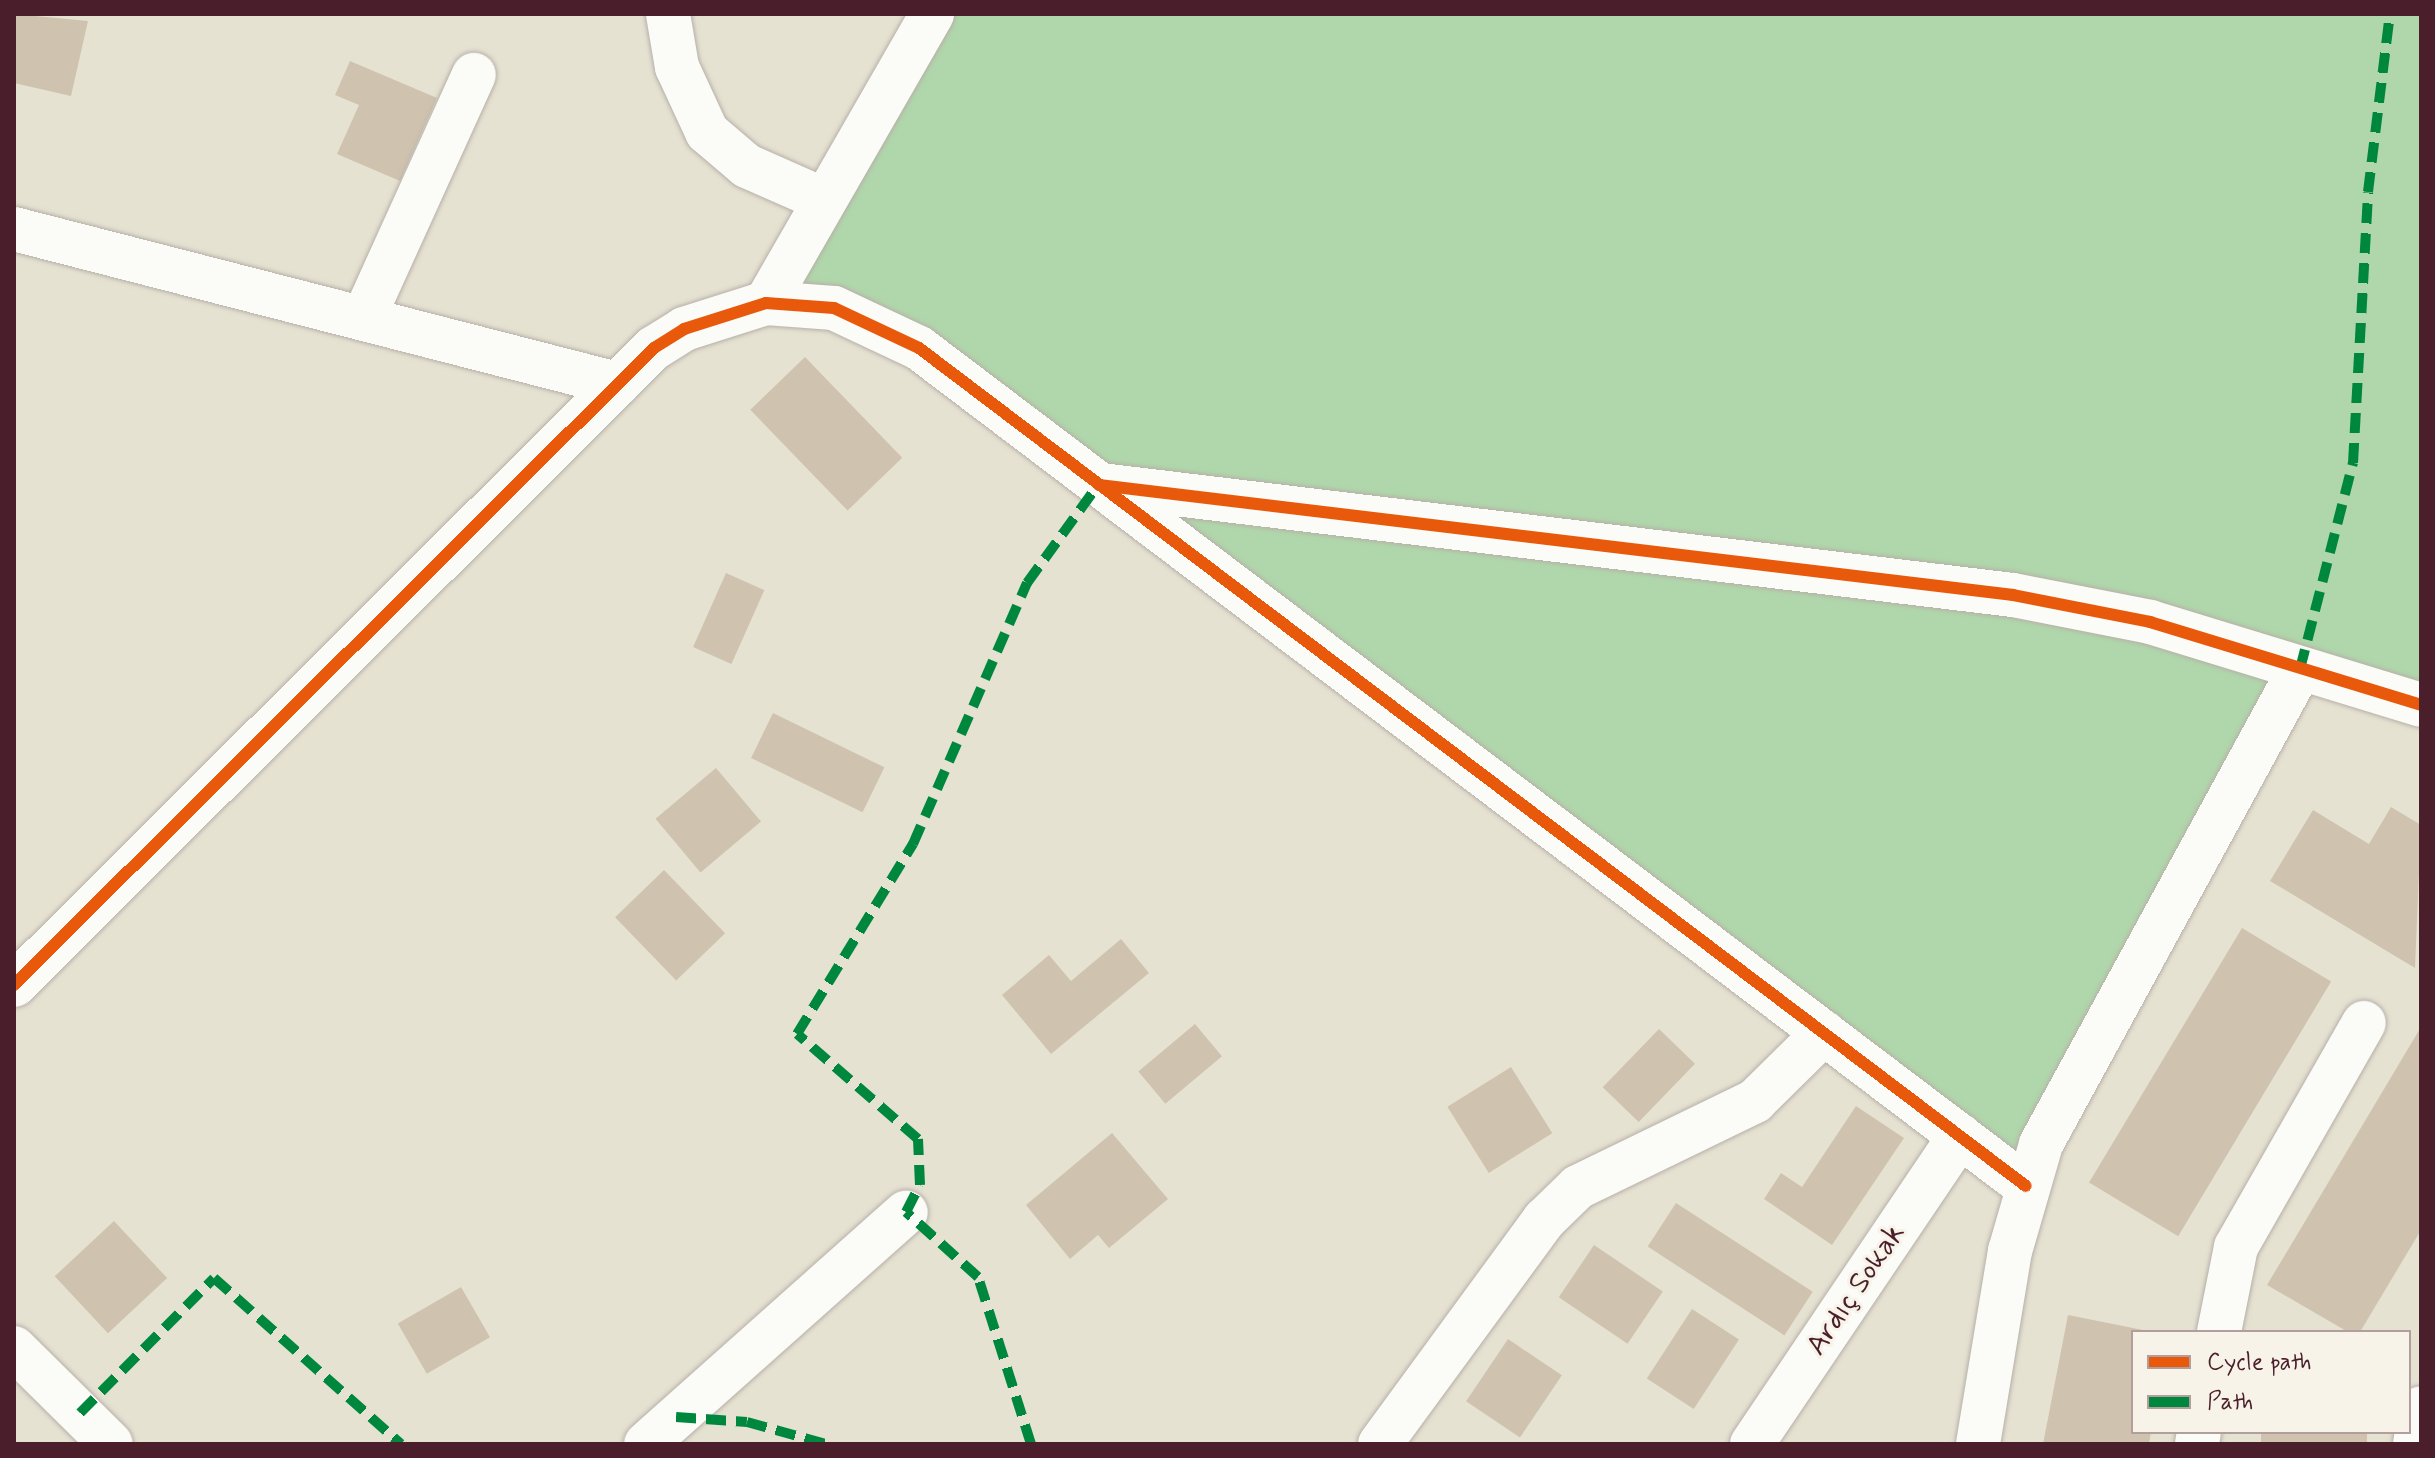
<!DOCTYPE html>
<html>
<head>
<meta charset="utf-8">
<style>
  body { margin:0 }
  #map { position:relative; width:2435px; height:1458px; overflow:hidden; background:#e6e2d2; font-family:Mynerve,sans-serif }
  div>[style] { position:absolute }
  [style*='--x'] { left:calc(var(--x)*1px); top:calc(var(--y)*1px); width:calc(var(--w)*1px); rotate:calc(var(--a)*1deg) }
  .green>* { inset:0; background:#b0d7ab }
  .building>* { inset:0; background:#cfc3af; transform-origin:0 0 }
  .roads { filter:drop-shadow(0 0 2px #b7b0a8) drop-shadow(0 0 2px #b7b0a8) }
  .minor>* { height:44px; margin:-22px; padding:0 22px; transform-origin:22px; border-radius:22px; background:#fbfbf8 }
  .quiet>* { height:10px; margin-top:-5px; transform-origin:0; background:repeating-linear-gradient(90deg,#00873e 0 20px,transparent 0 30px) }
  .cycleway>* { height:12px; margin:-6px; padding:0 6px; transform-origin:6px; border-radius:6px; background:#e8590c }
  span { translate:-50% -50%; white-space:nowrap; text-align:center; line-height:1.15; -webkit-text-stroke:6px #f7f3e8; paint-order:stroke }
  .street-label { font-size:30px; color:#4a1f2b }
  .frame { position:absolute; inset:0; border:16px solid #4a1f2b; pointer-events:none }
  .legend { position:absolute; left:2131px; top:1330px; width:280px; height:104px; box-sizing:border-box; background:#f7f3e8; border:2px solid #b29e9c; margin:0; padding:10px 14px; list-style:none; font-size:24px; color:#4a1f2b }
  .legend li { display:flex; align-items:center; gap:16px; height:40px }
  .legend b { width:40px; border:2px solid #b29e9c }
</style>
</head>
<body>
<div id="map">
  <div class="green">
    <div style="clip-path:polygon(932px 14px,2421px 14px,2421px 705px,2300px 669px,2026px 1186px,919px 348px,766px 303px)"></div>
  </div>
  <div class="building">
    <div style="clip-path:polygon(14px 14px,88px 21px,71px 96px,14px 83px)"></div>
    <div style="clip-path:polygon(350px 61px,437px 98px,400px 181px,337px 154px,359px 105px,335px 95px)"></div>
    <div style="left:805px;top:357px;width:140px;height:76px;rotate:46deg"></div>
    <div style="left:726px;top:573px;width:42px;height:81px;rotate:24deg"></div>
    <div style="left:773px;top:713px;width:124px;height:50px;rotate:26deg"></div>
    <div style="left:716px;top:768px;width:70px;height:79px;rotate:50deg"></div>
    <div style="clip-path:polygon(2391px 807px,2421px 825px,2415px 968px,2270px 881px,2313px 810px,2369px 844px)"></div>
    <div style="left:664px;top:870px;width:88px;height:68px;rotate:46deg"></div>
    <div style="left:2242px;top:928px;width:104px;height:297px;rotate:31deg"></div>
    <div style="clip-path:polygon(1121px 939px,1149px 973px,1051px 1054px,1002px 995px,1049px 955px,1071px 981px)"></div>
    <div style="left:1195px;top:1024px;width:42px;height:74px;rotate:50deg"></div>
    <div style="clip-path:polygon(2421px 1027px,2421px 1230px,2360px 1332px,2348px 1332px,2267px 1285px)"></div>
    <div style="left:1659px;top:1029px;width:50px;height:81px;rotate:44deg"></div>
    <div style="left:1511px;top:1067px;width:78px;height:75px;rotate:58deg"></div>
    <div style="clip-path:polygon(1856px 1106px,1904px 1138px,1832px 1245px,1764px 1199px,1781px 1173px,1802px 1187px)"></div>
    <div style="clip-path:polygon(1112px 1133px,1168px 1199px,1109px 1248px,1098px 1235px,1070px 1259px,1026px 1205px)"></div>
    <div style="left:1676px;top:1203px;width:163px;height:52px;rotate:33deg"></div>
    <div style="left:114px;top:1221px;width:78px;height:81px;rotate:47deg"></div>
    <div style="left:1594px;top:1245px;width:83px;height:63px;rotate:34deg"></div>
    <div style="left:461px;top:1287px;width:58px;height:73px;rotate:60deg"></div>
    <div style="left:1692px;top:1309px;width:56px;height:83px;rotate:33deg"></div>
    <div style="clip-path:polygon(2068px 1315px,2148px 1331px,2133px 1332px,2133px 1432px,2151px 1432px,2149px 1444px,2043px 1444px)"></div>
    <div style="left:1508px;top:1339px;width:65px;height:75px;rotate:34deg"></div>
    <div style="left:2261px;top:1432px;width:106px;height:12px"></div>
  </div>
  <div class="roads">
    <div class="minor">
      <div style="--x:668;--y:14;--w:54;--a:80.4"></div>
      <div style="--x:677;--y:67;--w:72;--a:65.2"></div>
      <div style="--x:707;--y:132;--w:52;--a:40.4"></div>
      <div style="--x:747;--y:166;--w:84;--a:23.8"></div>
      <div style="--x:14;--y:229;--w:623;--a:14.42"></div>
      <div style="--x:766;--y:303;--w:333;--a:-60.1"></div>
      <div style="--x:364;--y:317;--w:266;--a:-65.6"></div>
      <div style="--x:1101;--y:485;--w:919;--a:6.88"></div>
      <div style="--x:2013;--y:595;--w:140;--a:11.1"></div>
      <div style="--x:2150;--y:622;--w:283;--a:17"></div>
      <div style="--x:14;--y:985;--w:903;--a:-44.87"></div>
      <div style="--x:654;--y:348;--w:36;--a:-32"></div>
      <div style="--x:684;--y:329;--w:86;--a:-17.6"></div>
      <div style="--x:766;--y:303;--w:68;--a:4.2"></div>
      <div style="--x:834;--y:308;--w:94;--a:25.2"></div>
      <div style="--x:919;--y:348;--w:1388;--a:37.13"></div>
      <div style="--x:2219;--y:1332;--w:87;--a:-78.7"></div>
      <div style="--x:2236;--y:1247;--w:258;--a:-60.3"></div>
      <div style="--x:14;--y:1348;--w:136;--a:44.7"></div>
      <div style="--x:646;--y:1444;--w:348;--a:-41.7"></div>
      <div style="--x:1380;--y:1444;--w:278;--a:-53.8"></div>
      <div style="--x:1544;--y:1220;--w:47;--a:-44.1"></div>
      <div style="--x:1578;--y:1187;--w:197;--a:-25.9"></div>
      <div style="--x:1755;--y:1101;--w:97;--a:-44.6"></div>
      <div style="--x:1752;--y:1444;--w:372;--a:-56"></div>
      <div style="--x:1978;--y:1444;--w:196;--a:-80.6"></div>
      <div style="--x:2010;--y:1251;--w:111;--a:-73.8"></div>
      <div style="--x:2041;--y:1144;--w:541;--a:-61.4"></div>
      <div style="--x:2197;--y:1444;--w:12;--a:-81"></div>
      <div style="--x:2415;--y:1444;--w:36;--a:-81"></div>
    </div>
  </div>
  <div class="quiet">
    <div style="--x:2300;--y:669;--w:213;--a:-75.6"></div>
    <div style="--x:2353;--y:463;--w:271;--a:-86.8"></div>
    <div style="--x:2368;--y:192;--w:179;--a:-83"></div>
    <div style="--x:80;--y:1413;--w:190;--a:-45.2"></div>
    <div style="--x:214;--y:1278;--w:250;--a:41.6"></div>
    <div style="--x:676;--y:1417;--w:71;--a:4"></div>
    <div style="--x:747;--y:1422;--w:82;--a:15.6"></div>
    <div style="--x:1031;--y:1444;--w:175;--a:-107.6"></div>
    <div style="--x:978;--y:1277;--w:97;--a:-137.9"></div>
    <div style="--x:906;--y:1212;--w:30;--a:-63"></div>
    <div style="--x:920;--y:1185;--w:46;--a:-92.5"></div>
    <div style="--x:918;--y:1139;--w:160;--a:-139"></div>
    <div style="--x:797;--y:1034;--w:223;--a:-58.6"></div>
    <div style="--x:913;--y:844;--w:285;--a:-66.4"></div>
    <div style="--x:1027;--y:583;--w:121;--a:-54.1"></div>
  </div>
  <div class="cycleway">
    <div style="--x:1099;--y:485;--w:921;--a:6.86"></div>
    <div style="--x:2013;--y:595;--w:140;--a:11.1"></div>
    <div style="--x:2150;--y:622;--w:283;--a:17"></div>
    <div style="--x:14;--y:985;--w:903;--a:-44.87"></div>
    <div style="--x:654;--y:348;--w:36;--a:-32"></div>
    <div style="--x:684;--y:329;--w:86;--a:-17.6"></div>
    <div style="--x:766;--y:303;--w:68;--a:4.2"></div>
    <div style="--x:834;--y:308;--w:94;--a:25.2"></div>
    <div style="--x:919;--y:348;--w:1388;--a:37.13"></div>
  </div>
  <div class="street-label">
    <span style="left:1856px;top:1290px;rotate:-56deg">Ardıç Sokak</span>
  </div>
  <div class="frame"></div>
  <ul class="legend">
  <li><b style="height:10px;background:#e8590c"></b>Cycle path</li>
  <li><b style="height:10px;background:#00873e"></b>Path</li>
  </ul>
</div>
</body>
</html>
